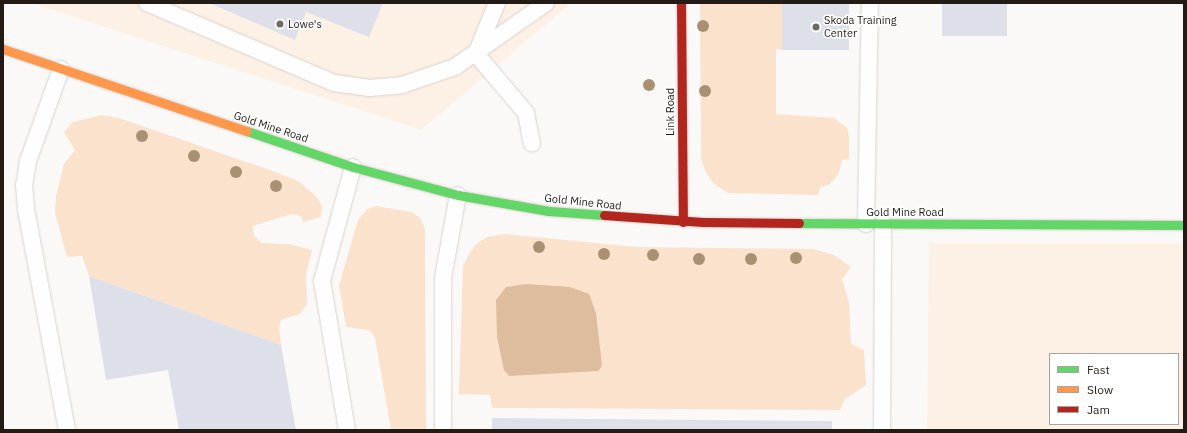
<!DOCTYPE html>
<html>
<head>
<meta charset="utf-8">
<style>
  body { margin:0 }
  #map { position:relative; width:1187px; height:433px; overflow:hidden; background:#fbf9f7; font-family:"IBM Plex Sans",sans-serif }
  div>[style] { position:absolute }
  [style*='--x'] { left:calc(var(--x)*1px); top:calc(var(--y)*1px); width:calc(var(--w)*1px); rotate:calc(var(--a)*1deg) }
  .built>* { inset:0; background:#fdf0e5 }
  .green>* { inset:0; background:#fbe2cd }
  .water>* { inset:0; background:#debc9e }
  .building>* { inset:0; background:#dde0e9; transform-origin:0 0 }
  .roads { filter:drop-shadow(0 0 1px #d9d3cf) drop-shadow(0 0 1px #d9d3cf) }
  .lane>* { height:16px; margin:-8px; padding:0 8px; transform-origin:8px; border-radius:8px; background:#fefefe }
  .fast>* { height:9px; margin:-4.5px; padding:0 4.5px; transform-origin:4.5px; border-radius:4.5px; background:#63d668 }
  .slow>* { height:9px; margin:-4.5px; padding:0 4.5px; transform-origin:4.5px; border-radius:4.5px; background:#ff974d }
  .jam>* { height:9px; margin:-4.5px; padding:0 4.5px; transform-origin:4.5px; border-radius:4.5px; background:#b3261e }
  .trees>* { width:12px; height:12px; margin:-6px; border-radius:50%; background:#a99072 }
  .dots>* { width:11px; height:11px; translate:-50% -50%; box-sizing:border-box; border:2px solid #fff; border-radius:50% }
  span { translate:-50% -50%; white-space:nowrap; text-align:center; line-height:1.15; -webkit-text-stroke:3px #fff; paint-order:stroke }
  .poi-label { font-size:11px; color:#231c16 }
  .left { translate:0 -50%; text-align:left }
  .street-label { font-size:11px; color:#231c16 }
  .frame { position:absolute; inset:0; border:4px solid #231c16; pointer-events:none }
  .legend { position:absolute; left:1049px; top:353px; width:130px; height:72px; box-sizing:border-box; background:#fff; border:1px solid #a7a4a2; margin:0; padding:5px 7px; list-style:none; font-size:12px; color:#231c16 }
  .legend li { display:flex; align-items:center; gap:8px; height:20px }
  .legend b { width:20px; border:1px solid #a7a4a2 }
</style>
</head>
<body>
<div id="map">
  <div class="built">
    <div style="clip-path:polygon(31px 3px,571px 3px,421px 130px)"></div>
    <div style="clip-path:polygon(evenodd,929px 243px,1184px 243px,1184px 430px,927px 430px,929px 243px,1050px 354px,1178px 354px,1178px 424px,1050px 424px,1050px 354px)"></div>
  </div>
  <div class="green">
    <div style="clip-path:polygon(700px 3px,782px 3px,782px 50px,776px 49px,776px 114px,834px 118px,847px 128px,849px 136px,849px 159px,842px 160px,839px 173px,830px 184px,820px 188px,818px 195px,728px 193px,713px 183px,705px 171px,701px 158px)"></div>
    <div style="clip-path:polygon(101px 115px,119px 118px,270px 170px,298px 181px,316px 196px,322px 206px,321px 217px,303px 222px,301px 216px,292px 214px,252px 226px,255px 237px,262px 243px,289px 244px,312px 250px,306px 275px,307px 304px,300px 314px,281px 320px,279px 327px,281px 345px,89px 276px,82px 256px,67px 257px,55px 213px,56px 196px,64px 164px,75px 150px,64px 132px,73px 122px)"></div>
    <div style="clip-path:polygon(376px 206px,411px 212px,420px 218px,425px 229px,426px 430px,391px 430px,375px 338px,369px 330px,346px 327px,339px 285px,358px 220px,367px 209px)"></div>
    <div style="clip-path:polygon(505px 234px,636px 247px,814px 249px,834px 255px,851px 267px,842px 279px,849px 302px,851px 344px,864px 350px,866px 385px,845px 399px,840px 410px,492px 408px,490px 395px,459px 394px,463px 265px,475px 245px,487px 237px)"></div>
  </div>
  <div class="water">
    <div style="clip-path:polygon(526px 284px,570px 287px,589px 294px,596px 313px,602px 366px,598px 371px,509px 376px,504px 370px,497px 337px,496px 300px,506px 287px)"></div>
  </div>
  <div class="building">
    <div style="clip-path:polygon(209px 3px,383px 3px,369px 37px,306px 12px,295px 40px)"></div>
    <div style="left:782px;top:3px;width:67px;height:47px"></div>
    <div style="left:942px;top:3px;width:65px;height:33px"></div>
    <div style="clip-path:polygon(89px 276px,281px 345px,296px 430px,179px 430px,168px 370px,106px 380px)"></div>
    <div style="clip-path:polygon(492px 418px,832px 421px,832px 430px,492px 430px)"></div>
  </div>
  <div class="roads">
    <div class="lane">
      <div style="--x:147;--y:3;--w:203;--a:23.2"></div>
      <div style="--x:334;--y:83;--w:36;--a:8"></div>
      <div style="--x:370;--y:88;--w:32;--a:-5"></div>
      <div style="--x:402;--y:85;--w:56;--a:-18.8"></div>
      <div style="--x:455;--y:67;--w:111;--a:-35.1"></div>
      <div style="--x:476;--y:54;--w:77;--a:49.7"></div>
      <div style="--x:526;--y:113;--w:31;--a:79"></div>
      <div style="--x:476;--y:54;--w:55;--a:-67.6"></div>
      <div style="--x:61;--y:69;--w:98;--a:109.7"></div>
      <div style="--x:28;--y:161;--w:24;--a:99"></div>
      <div style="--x:24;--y:185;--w:24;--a:85"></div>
      <div style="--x:26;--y:209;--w:225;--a:79.5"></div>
      <div style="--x:866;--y:224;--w:221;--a:-89"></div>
      <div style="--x:347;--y:430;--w:151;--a:-99.5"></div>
      <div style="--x:322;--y:281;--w:118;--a:-74.8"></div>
      <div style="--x:443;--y:430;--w:152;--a:-90"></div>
      <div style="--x:443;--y:278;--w:84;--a:-79.8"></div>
      <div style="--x:882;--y:430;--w:206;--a:-89.7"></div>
    </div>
    <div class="fast">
      <div style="--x:247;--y:131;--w:112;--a:18.8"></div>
      <div style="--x:353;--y:167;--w:109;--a:14.9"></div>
      <div style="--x:458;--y:195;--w:92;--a:10"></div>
      <div style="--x:549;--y:211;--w:55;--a:4.2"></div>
      <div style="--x:799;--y:223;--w:385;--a:0.3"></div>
    </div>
    <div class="slow">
      <div style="--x:3;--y:49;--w:257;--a:18.6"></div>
    </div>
    <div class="jam">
      <div style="--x:681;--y:3;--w:219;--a:89.5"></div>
      <div style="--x:604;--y:215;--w:99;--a:4"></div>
      <div style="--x:703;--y:222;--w:96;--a:0.6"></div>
    </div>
  </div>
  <div class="trees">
    <div style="left:703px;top:26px"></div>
    <div style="left:649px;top:85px"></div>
    <div style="left:705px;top:91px"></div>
    <div style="left:142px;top:136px"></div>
    <div style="left:194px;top:156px"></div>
    <div style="left:236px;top:172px"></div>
    <div style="left:276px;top:186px"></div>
    <div style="left:539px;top:247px"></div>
    <div style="left:604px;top:254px"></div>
    <div style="left:653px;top:255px"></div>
    <div style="left:796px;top:258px"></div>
    <div style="left:699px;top:259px"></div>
    <div style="left:751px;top:259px"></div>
  </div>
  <div class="dots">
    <div style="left:280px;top:24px;background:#6f6965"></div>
    <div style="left:816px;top:27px;background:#6f6965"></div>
  </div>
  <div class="poi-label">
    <span class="left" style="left:824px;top:27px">Skoda Training<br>Center</span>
    <span class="left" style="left:288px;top:24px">Lowe's</span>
  </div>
  <div class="street-label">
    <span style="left:670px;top:112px;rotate:-90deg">Link Road</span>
    <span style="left:271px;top:127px;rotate:18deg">Gold Mine Road</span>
    <span style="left:583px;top:202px;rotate:6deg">Gold Mine Road</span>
    <span style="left:905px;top:212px">Gold Mine Road</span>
  </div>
  <div class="frame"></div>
  <ul class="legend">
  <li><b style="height:5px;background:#63d668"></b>Fast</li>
  <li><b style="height:5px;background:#ff974d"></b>Slow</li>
  <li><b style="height:5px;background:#b3261e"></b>Jam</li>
  </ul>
</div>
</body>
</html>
